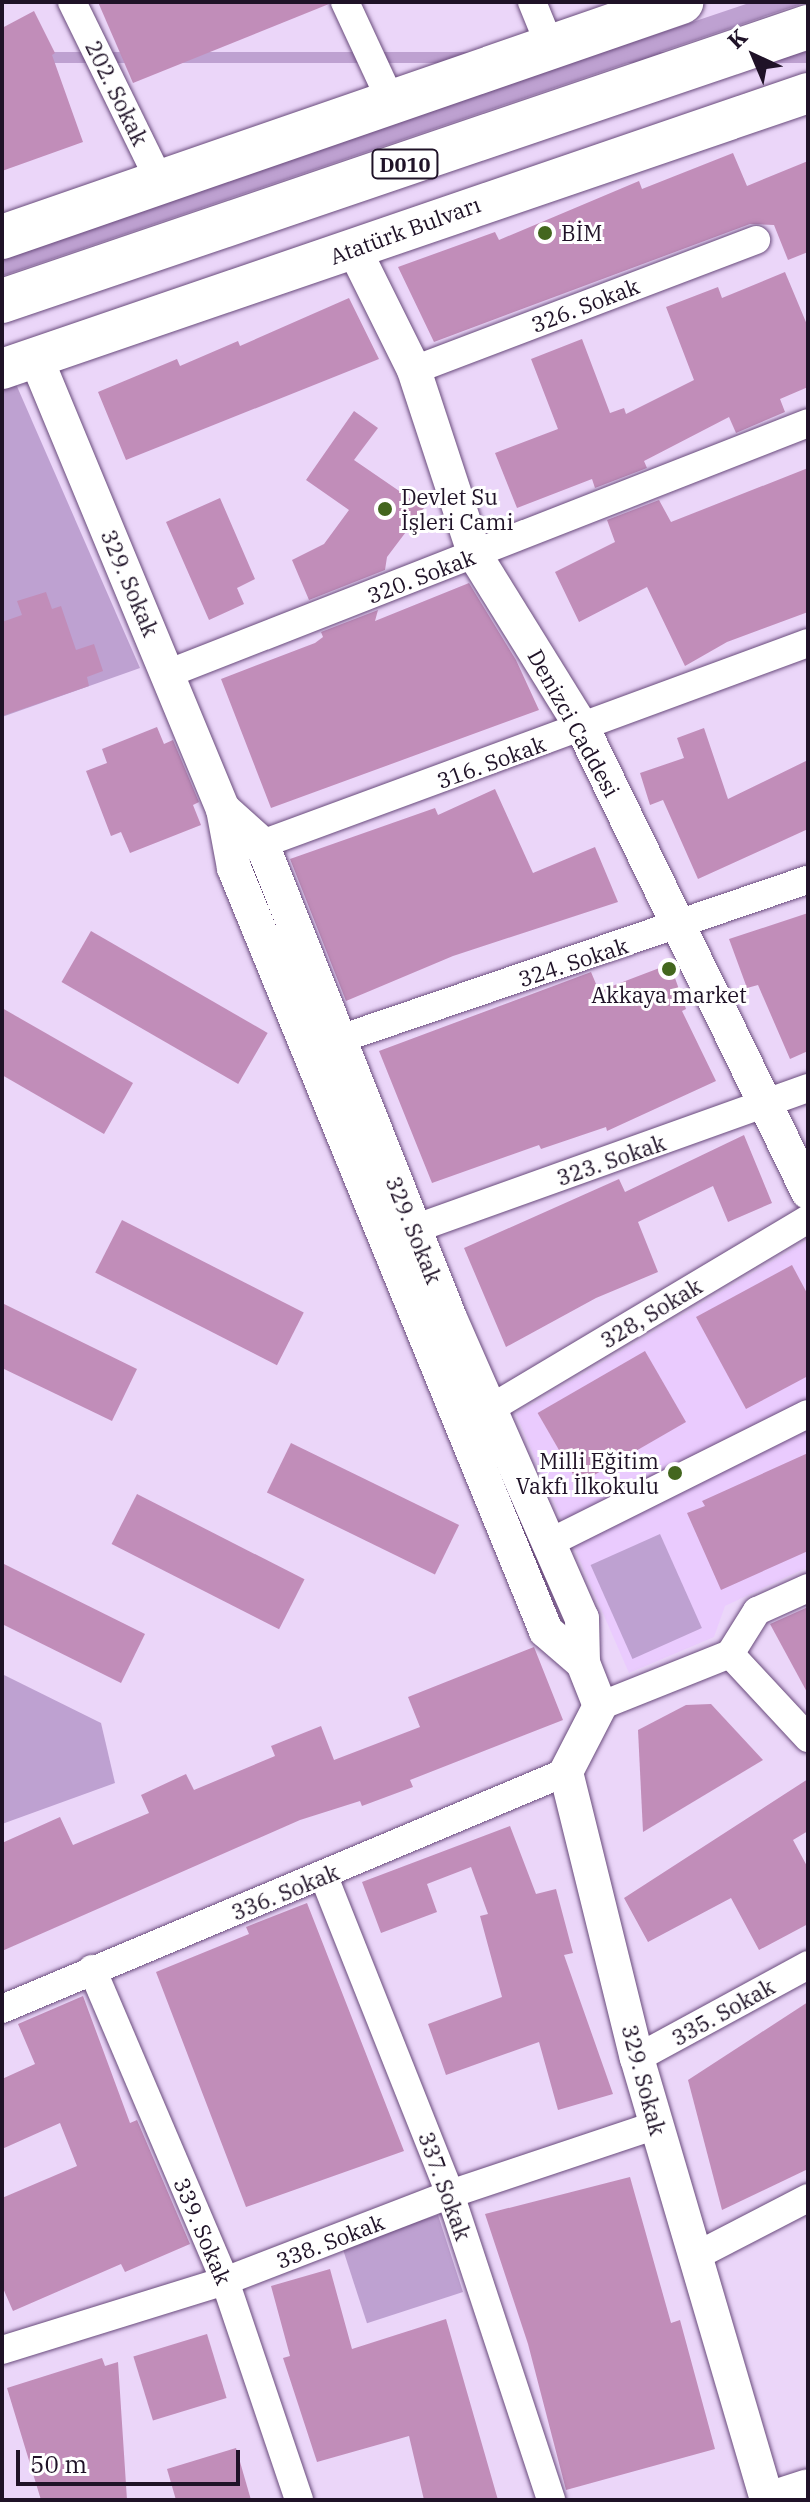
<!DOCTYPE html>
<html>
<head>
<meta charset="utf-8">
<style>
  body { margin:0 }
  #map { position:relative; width:810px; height:2502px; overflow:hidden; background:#ebd6f9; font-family:"IBM Plex Serif",serif }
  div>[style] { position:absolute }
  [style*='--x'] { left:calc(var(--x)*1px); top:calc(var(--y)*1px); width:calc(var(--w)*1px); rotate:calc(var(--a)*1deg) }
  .built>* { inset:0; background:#eacbfe }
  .green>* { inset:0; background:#bea1d1; transform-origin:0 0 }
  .building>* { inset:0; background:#c18db9; transform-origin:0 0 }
  .roads { filter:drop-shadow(0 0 2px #694b7c) drop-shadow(0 0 2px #694b7c) }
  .minor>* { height:28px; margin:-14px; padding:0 14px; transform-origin:14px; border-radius:14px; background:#fff }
  .tertiary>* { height:34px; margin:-17px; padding:0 17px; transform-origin:17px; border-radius:17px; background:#fff }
  .secondary>* { height:40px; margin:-20px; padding:0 20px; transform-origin:20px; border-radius:20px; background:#fff }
  .primary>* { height:44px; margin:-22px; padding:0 22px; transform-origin:22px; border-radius:22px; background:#fff }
  .trunk>* { height:44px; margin:-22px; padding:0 22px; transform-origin:22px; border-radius:22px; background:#fff }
  .dots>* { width:22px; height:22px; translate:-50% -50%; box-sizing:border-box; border:4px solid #fff; border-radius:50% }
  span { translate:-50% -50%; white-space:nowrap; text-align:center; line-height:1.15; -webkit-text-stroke:6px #fff; paint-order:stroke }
  .shield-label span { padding:2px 6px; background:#fff; border:2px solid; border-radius:6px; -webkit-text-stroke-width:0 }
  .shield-label { font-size:20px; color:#1f1227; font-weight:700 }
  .street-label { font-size:22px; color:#1f1227 }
  .poi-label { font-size:22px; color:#1f1227 }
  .left { translate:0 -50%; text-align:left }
  .right { translate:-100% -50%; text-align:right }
  .frame { position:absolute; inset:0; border:4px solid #1f1227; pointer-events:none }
  .north { position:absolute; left:714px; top:16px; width:80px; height:80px; -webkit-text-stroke:6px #fff; paint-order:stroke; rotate:316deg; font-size:22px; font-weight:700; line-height:32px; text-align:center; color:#1f1227 }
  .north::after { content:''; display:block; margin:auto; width:28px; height:36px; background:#1f1227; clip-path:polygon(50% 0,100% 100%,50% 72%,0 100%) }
  .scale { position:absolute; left:16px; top:2450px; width:224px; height:36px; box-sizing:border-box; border:4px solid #1f1227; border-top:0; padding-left:10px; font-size:24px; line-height:28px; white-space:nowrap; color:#1f1227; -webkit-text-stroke:6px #fff; paint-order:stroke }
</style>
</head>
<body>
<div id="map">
  <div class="built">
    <div style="clip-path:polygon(808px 1240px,808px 1567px,725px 1606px,714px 1637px,629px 1673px,516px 1414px)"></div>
  </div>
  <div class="green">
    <div style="clip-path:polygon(752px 2px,807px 2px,2px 276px,2px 255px)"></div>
    <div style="left:808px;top:52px;width:11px;height:851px;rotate:90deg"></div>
    <div style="clip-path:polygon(12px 375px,140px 668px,2px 717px,2px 378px)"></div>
    <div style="left:660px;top:1534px;width:103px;height:76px;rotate:66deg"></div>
    <div style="clip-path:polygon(2px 1674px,101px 1723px,115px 1783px,2px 1824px)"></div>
    <div style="left:438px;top:2215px;width:81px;height:101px;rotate:72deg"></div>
  </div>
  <div class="building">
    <div style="clip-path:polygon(98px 2px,328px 2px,329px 4px,133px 83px)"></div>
    <div style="clip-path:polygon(34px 11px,55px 53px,52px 55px,83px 142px,2px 171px,2px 28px)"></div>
    <div style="clip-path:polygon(733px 153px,747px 186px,808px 161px,808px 252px,788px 260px,774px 225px,750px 224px,434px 342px,398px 267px,495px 232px,499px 240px,639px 181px,642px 189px)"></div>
    <div style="clip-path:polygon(785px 272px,808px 327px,808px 387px,780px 399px,785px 412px,736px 433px,729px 417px,644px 461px,647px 468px,595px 488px,592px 479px,517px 508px,495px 453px,558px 429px,531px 359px,582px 339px,610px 413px,624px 408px,626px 414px,694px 380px,666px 307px,718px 287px,722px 298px)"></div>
    <div style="clip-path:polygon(349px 298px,379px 359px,126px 460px,98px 392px,177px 359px,180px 366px,238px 341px,240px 346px)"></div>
    <div style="clip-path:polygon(354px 411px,378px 428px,354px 460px,424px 508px,387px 557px,385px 570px,309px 600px,292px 560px,324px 544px,349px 510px,306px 480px)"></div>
    <div style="clip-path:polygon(808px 468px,808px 612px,727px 642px,685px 666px,647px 587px,579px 622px,555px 572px,615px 542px,607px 520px,659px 500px,671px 522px)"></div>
    <div style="clip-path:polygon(220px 498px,255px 579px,237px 588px,244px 604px,209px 620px,166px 522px)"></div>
    <div style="clip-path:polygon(469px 583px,516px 660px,539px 710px,271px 808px,221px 679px,315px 643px,323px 637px,321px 632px,378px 610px,375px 621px)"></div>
    <div style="clip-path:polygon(46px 592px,52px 609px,61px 606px,76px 650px,94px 644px,103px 671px,87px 677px,89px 686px,2px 716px,2px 622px,22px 615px,17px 601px)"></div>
    <div style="clip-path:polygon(157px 727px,164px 744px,173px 740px,199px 802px,193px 805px,201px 825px,130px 853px,121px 832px,111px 836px,86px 771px,107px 763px,102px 749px)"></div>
    <div style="clip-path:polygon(704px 728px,728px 799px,808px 760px,808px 829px,698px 879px,663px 800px,650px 805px,640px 773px,684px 758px,677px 738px)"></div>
    <div style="clip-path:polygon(495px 789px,533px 873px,595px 847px,618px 902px,453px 956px,346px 1001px,290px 859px,435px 808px,438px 815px)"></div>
    <div style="clip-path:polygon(808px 913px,808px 1051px,790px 1059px,758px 985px,747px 988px,729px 939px)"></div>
    <div style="left:91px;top:931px;width:204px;height:59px;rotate:30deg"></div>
    <div style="clip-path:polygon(670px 964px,686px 1009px,682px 1011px,716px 1081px,607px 1131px,606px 1127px,541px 1149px,539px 1145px,432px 1183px,379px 1051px,591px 972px,599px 991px)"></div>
    <div style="clip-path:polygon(2px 1008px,133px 1083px,104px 1134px,2px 1075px)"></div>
    <div style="clip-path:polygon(744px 1135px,772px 1203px,728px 1222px,713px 1186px,638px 1222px,658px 1272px,596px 1298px,506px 1347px,464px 1248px,619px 1179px,625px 1192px)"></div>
    <div style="left:122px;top:1220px;width:204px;height:59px;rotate:27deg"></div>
    <div style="clip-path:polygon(792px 1265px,808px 1295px,808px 1376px,746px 1409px,696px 1317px)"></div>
    <div style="clip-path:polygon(2px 1303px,137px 1369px,112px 1421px,2px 1368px)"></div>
    <div style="left:645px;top:1351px;width:82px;height:124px;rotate:60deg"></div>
    <div style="left:291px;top:1443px;width:187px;height:55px;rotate:26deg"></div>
    <div style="clip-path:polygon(808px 1453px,808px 1551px,721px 1590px,687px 1513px,705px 1506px,702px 1501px)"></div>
    <div style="left:137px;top:1494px;width:188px;height:56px;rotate:27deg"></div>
    <div style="clip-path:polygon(2px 1563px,145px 1634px,121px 1683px,2px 1624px)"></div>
    <div style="clip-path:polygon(808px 1607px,808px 1694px,770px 1624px)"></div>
    <div style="clip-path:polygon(534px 1647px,563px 1720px,410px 1780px,413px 1787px,362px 1806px,360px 1801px,300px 1820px,2px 1951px,2px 1843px,60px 1817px,73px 1845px,149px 1813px,141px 1795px,186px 1774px,194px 1790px,275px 1756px,271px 1746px,321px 1726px,334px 1760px,420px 1727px,408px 1697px)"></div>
    <div style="clip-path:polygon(711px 1704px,763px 1760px,643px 1832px,638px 1730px,686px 1705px)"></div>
    <div style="clip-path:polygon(808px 1779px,808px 1831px,793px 1840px,808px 1868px,808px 1924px,759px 1950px,731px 1898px,648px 1942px,624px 1898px)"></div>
    <div style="clip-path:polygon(510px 1826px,536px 1894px,556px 1889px,573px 1953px,564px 1955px,613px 2094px,558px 2110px,539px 2042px,446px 2075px,428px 2024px,502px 1997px,480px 1916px,488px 1914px,471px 1867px,427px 1884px,437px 1912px,381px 1933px,362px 1882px)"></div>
    <div style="clip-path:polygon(307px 1903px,404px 2151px,246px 2207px,156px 1972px,249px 1934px,246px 1927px)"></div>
    <div style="clip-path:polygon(83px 1996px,130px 2123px,137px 2120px,190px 2244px,125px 2272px,121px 2264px,13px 2311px,2px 2286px,2px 2198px,77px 2166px,60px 2123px,2px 2149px,2px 2079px,35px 2064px,18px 2024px)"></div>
    <div style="clip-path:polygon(808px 2002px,808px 2169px,722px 2210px,688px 2080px)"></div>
    <div style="clip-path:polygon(630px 2177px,671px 2323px,680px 2320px,715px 2449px,566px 2490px,528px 2344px,485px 2214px)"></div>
    <div style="clip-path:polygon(330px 2269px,352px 2349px,446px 2319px,498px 2500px,424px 2500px,409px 2436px,317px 2462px,283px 2358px,290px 2356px,271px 2286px)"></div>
    <div style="left:207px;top:2334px;width:67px;height:77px;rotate:73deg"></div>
    <div style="clip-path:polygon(102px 2358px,105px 2366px,118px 2362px,127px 2500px,41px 2500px,7px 2388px)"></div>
    <div style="clip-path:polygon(236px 2448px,251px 2500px,176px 2500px,167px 2469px)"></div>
  </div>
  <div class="roads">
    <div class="minor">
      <div style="--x:72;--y:2;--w:203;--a:63.9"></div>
      <div style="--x:345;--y:2;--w:109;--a:65.1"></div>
      <div style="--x:532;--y:2;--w:48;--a:67.8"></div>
      <div style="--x:414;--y:370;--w:366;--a:-20.8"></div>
      <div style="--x:167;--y:674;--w:688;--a:-21.38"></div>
      <div style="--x:262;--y:844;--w:582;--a:-20.21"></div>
      <div style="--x:337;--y:1040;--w:497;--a:-18.8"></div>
      <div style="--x:414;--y:1229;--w:418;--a:-19.7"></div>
      <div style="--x:493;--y:1407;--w:367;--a:-30.8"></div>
      <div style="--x:549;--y:1543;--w:289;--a:-26.5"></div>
      <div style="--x:730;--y:1654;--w:51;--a:-57.9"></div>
      <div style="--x:757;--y:1611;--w:56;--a:-24.3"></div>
      <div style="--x:600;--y:1706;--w:140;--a:-21.8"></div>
      <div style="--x:730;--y:1654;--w:115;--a:47.1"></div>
      <div style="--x:324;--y:1877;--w:341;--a:68.3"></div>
      <div style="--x:450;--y:2194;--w:322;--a:71.7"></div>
      <div style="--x:92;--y:1969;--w:339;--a:66.9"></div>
      <div style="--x:225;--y:2281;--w:231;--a:71.3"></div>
      <div style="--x:2;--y:2009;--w:612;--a:-22.79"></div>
      <div style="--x:637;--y:2058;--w:195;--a:-28.5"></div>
      <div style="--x:696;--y:2256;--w:126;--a:-27.4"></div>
      <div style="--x:2;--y:2350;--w:233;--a:-17.2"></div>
      <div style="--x:225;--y:2281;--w:241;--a:-21.1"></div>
      <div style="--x:450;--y:2194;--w:217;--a:-18.5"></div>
    </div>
    <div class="tertiary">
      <div style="--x:354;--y:249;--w:135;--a:63.6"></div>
      <div style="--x:414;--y:370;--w:195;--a:71.8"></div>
      <div style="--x:475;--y:555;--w:205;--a:58.2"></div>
      <div style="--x:583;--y:729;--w:515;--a:64.08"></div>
      <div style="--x:36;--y:358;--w:488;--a:67.5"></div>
      <div style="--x:223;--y:809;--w:60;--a:79.4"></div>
      <div style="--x:234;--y:868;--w:824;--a:67.76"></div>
      <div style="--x:546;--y:1631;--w:49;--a:40.9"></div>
      <div style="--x:223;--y:809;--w:52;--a:41.9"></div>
      <div style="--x:262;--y:844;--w:510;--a:68.37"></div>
      <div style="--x:450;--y:1318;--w:328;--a:66.3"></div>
      <div style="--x:582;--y:1618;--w:45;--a:88.7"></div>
      <div style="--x:583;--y:1663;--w:46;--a:68.4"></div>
      <div style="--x:600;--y:1706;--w:74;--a:117.3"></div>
      <div style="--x:566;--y:1772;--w:295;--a:76.1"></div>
      <div style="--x:637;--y:2058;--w:461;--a:73.6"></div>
    </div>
    <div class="secondary">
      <div style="--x:2;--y:369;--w:852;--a:-18.9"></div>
    </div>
    <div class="primary">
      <div style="--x:781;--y:2500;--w:28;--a:-18"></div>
    </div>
    <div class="trunk">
      <div style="--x:2;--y:237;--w:719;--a:-19.09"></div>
      <div style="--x:2;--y:301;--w:851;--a:-18.78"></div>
    </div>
  </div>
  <div class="dots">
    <div style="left:545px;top:233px;background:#43661e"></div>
    <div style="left:385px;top:509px;background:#43661e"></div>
    <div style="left:669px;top:969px;background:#43661e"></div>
    <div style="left:675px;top:1473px;background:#43661e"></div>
  </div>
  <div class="shield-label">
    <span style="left:405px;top:164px">D010</span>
  </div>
  <div class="street-label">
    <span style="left:117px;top:93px;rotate:64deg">202. Sokak</span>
    <span style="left:405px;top:230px;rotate:-20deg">Atatürk Bulvarı</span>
    <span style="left:585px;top:305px;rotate:-21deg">326. Sokak</span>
    <span style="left:421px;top:576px;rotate:-21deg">320. Sokak</span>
    <span style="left:130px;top:583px;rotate:67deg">329. Sokak</span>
    <span style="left:574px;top:723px;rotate:61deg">Denizci Caddesi</span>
    <span style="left:491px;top:762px;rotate:-20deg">316. Sokak</span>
    <span style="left:573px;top:962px;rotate:-18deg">324. Sokak</span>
    <span style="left:611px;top:1160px;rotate:-19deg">323. Sokak</span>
    <span style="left:414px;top:1230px;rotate:68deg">329. Sokak</span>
    <span style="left:651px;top:1313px;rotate:-31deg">328, Sokak</span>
    <span style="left:285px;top:1892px;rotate:-22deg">336. Sokak</span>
    <span style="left:723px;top:2012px;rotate:-29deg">335. Sokak</span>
    <span style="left:644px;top:2080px;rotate:75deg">329. Sokak</span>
    <span style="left:445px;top:2186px;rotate:70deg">337. Sokak</span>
    <span style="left:203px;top:2231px;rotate:67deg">339. Sokak</span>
    <span style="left:330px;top:2241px;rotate:-21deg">338. Sokak</span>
  </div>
  <div class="poi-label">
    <span class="left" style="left:561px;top:233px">BİM</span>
    <span class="left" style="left:401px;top:509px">Devlet Su<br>İşleri Cami</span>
    <span style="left:669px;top:995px">Akkaya market</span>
    <span class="right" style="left:659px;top:1473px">Milli Eğitim<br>Vakfı İlkokulu</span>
  </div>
  <div class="frame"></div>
  <div class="north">K</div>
  <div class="scale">50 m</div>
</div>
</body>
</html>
